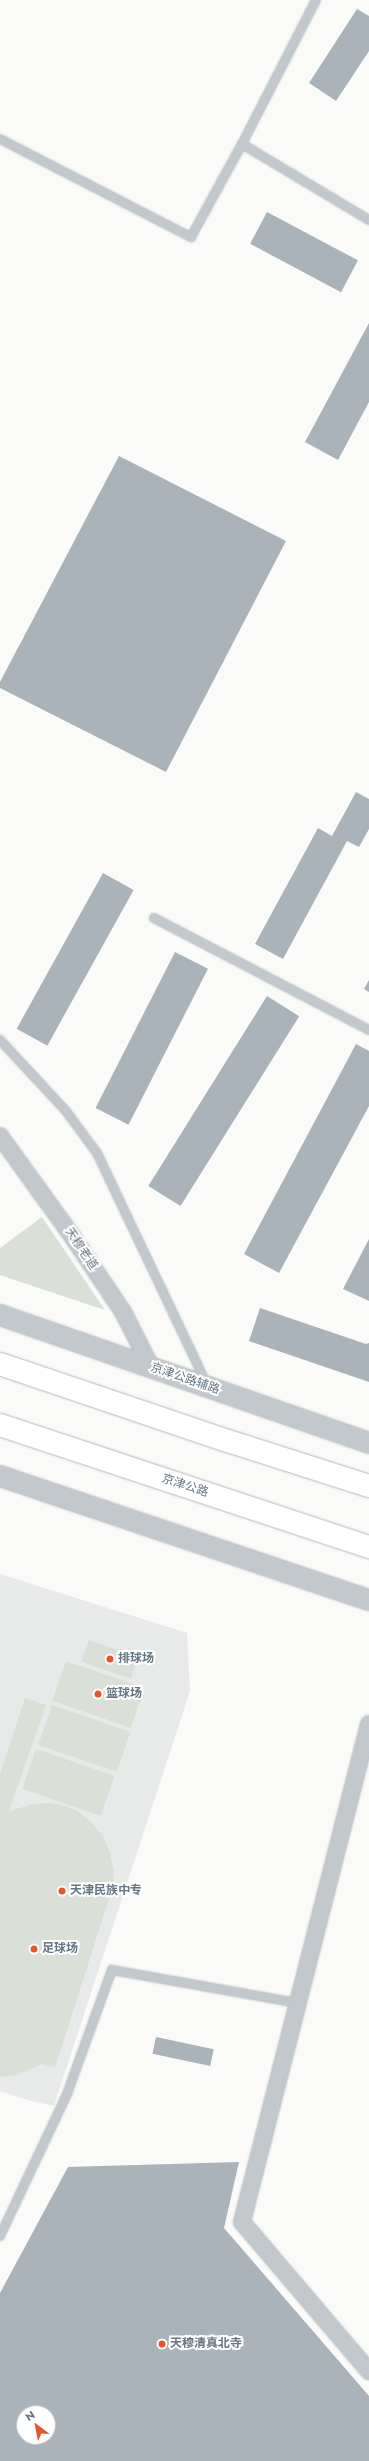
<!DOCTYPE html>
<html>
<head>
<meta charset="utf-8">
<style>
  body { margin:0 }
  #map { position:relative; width:369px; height:2461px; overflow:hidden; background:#fafaf8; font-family:Jost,"Noto Sans SC",sans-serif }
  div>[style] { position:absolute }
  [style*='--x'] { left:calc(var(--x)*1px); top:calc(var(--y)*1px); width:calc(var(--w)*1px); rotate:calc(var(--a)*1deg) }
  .built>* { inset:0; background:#e8e9e9 }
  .green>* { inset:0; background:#dadfd7; transform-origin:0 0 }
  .building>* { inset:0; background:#aab3b9; transform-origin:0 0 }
  .roads { filter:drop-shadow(0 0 1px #b4b9bd) drop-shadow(0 0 1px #b4b9bd) }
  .service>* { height:8px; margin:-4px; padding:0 4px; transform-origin:4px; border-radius:4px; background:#c3c8cc }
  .minor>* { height:16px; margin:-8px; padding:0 8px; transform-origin:8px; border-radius:8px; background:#c3c8cc }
  .tertiary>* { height:20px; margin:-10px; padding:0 10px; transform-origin:10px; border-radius:10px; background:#c3c8cc }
  .trunk>* { height:22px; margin:-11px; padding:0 11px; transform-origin:11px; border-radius:11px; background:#fff }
  .dots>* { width:11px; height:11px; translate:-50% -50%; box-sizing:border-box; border:2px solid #fff; border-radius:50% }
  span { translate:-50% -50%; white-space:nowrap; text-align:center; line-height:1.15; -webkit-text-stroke:4px #fff; paint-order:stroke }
  .street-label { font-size:12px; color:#657683 }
  .poi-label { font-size:12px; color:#657683; font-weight:700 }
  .left { translate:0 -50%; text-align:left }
  .north { position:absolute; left:16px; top:2405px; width:40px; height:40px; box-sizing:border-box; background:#fff; border:1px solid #c1c8cd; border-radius:50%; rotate:328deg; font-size:11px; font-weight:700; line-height:16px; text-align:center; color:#657683 }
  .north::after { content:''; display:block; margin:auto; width:14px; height:18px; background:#e4572e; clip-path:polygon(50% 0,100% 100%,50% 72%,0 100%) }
</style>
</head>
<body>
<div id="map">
  <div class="built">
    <div style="clip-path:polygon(0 1574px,187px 1633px,190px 1691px,54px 2106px,27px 2100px,0 2091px)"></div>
  </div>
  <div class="green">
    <div style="clip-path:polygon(42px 1217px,105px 1310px,0 1275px,0 1248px)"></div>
    <div style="left:89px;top:1640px;width:52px;height:23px;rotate:19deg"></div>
    <div style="left:66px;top:1661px;width:83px;height:42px;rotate:19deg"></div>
    <div style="clip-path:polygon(25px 1698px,46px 1705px,9px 1811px,34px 1804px,49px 1803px,62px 1805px,78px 1811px,92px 1823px,103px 1836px,110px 1853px,114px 1872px,113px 1886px,55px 2068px,42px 2064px,17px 2075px,0 2077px,0 1774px)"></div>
    <div style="left:52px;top:1705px;width:83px;height:42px;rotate:19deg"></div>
    <div style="left:36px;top:1749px;width:83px;height:42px;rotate:19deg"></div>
  </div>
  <div class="building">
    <div style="clip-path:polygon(357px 9px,369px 16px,369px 51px,336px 101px,309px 83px)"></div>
    <div style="left:267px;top:212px;width:103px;height:36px;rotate:28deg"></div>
    <div style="clip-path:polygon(369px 323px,369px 402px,338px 460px,305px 442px)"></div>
    <div style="clip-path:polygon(119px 456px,286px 541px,166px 772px,0 688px,0 682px)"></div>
    <div style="clip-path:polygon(356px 792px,369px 799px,369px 829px,359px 847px,347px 841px,283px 959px,255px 944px,318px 828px,332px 836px)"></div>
    <div style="left:103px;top:873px;width:35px;height:178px;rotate:29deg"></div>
    <div style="left:175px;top:952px;width:37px;height:175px;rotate:27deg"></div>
    <div style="clip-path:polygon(369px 980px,369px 992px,364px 989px)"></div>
    <div style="left:267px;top:996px;width:38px;height:224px;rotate:32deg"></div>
    <div style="clip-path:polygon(356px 1044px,369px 1051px,369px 1106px,279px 1273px,244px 1254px)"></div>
    <div style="clip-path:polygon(369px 1239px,369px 1301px,343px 1289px)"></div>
    <div style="clip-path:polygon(260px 1308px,366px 1344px,369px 1343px,369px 1382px,249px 1341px)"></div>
    <div style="left:156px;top:2037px;width:59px;height:17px;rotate:12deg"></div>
    <div style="clip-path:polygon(evenodd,239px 2162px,224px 2228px,369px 2396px,369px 2461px,0 2461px,0 2293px,68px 2167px,239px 2162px,24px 2413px,48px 2413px,48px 2437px,24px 2437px,24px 2413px)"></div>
  </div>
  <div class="roads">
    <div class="service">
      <div style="--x:0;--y:139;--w:215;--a:27.2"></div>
      <div style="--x:191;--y:237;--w:106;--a:-61.3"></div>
      <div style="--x:242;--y:144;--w:162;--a:-62.8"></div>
      <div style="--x:242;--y:144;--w:148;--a:30.9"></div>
      <div style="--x:154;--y:918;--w:242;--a:27.5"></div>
      <div style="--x:0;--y:1040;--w:97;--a:47.1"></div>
      <div style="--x:66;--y:1111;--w:52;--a:53.6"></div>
      <div style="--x:97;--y:1153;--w:255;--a:64.6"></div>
      <div style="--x:0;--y:2236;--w:157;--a:-64.7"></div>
      <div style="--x:67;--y:2094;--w:132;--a:-70.1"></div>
      <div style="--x:112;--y:1970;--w:188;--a:10.1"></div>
    </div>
    <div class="minor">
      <div style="--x:0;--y:1136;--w:123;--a:54.2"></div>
      <div style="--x:72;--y:1236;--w:92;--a:56.1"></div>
      <div style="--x:123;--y:1312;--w:62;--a:63"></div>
      <div style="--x:369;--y:1724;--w:514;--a:104.31"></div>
      <div style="--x:242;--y:2222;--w:196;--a:49.6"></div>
    </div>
    <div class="tertiary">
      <div style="--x:0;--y:1315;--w:391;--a:19.1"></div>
      <div style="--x:0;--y:1476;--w:389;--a:18.6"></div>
    </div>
    <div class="trunk">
      <div style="--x:0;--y:1364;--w:241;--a:18.7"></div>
      <div style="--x:228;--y:1441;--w:148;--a:17.7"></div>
      <div style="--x:0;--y:1425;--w:389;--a:18.3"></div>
    </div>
  </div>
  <div class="dots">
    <div style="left:110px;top:1659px;background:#e4572e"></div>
    <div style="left:98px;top:1694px;background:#e4572e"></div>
    <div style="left:62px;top:1891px;background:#e4572e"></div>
    <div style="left:34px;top:1949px;background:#e4572e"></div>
    <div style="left:162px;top:2344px;background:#e4572e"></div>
  </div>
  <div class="street-label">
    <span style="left:81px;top:1249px;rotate:56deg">天穆老道</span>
    <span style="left:185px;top:1379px;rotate:19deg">京津公路辅路</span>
    <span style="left:185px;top:1486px;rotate:18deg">京津公路</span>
  </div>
  <div class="poi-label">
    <span class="left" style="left:118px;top:1659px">排球场</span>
    <span class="left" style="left:106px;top:1694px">篮球场</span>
    <span class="left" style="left:70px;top:1891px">天津民族中专</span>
    <span class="left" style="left:42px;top:1949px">足球场</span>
    <span class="left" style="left:170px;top:2344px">天穆清真北寺</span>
  </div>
  <div class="north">N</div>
</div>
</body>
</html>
